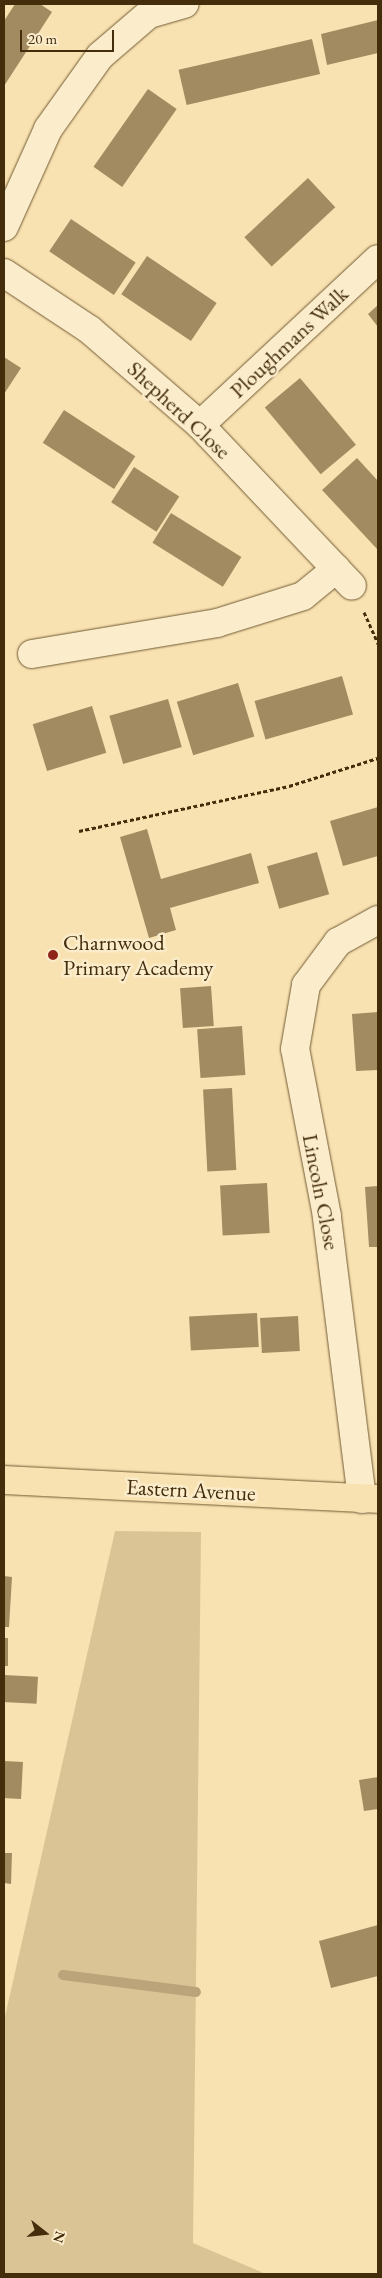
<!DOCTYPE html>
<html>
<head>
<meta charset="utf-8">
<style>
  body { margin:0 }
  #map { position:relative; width:382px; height:2278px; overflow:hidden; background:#f9e2b1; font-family:"EB Garamond",serif }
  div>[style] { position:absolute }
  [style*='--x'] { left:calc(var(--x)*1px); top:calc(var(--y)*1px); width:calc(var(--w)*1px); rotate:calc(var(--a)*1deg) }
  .green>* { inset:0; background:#dac395 }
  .stream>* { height:10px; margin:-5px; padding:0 5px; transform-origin:5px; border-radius:5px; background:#bba479 }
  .building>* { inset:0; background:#a28b61; transform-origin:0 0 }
  .path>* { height:3px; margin-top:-1.5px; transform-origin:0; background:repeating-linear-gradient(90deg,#442d0b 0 4px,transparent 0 6.5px) }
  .roads { filter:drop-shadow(0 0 1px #715a34) drop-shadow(0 0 1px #715a34) }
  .minor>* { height:28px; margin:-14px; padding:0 14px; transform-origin:14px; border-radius:14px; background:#fbeccc }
  .trunk>* { height:28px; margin:-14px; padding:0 14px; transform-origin:14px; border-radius:14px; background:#f9e2b1 }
  .dots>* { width:14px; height:14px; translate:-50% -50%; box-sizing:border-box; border:2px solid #fbeccc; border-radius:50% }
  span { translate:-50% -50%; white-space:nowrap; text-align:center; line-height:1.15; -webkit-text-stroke:5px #fbeccc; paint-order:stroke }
  .street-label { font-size:22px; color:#442d0b }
  .poi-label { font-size:22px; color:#442d0b }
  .left { translate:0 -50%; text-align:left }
  .frame { position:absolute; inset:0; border:5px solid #442d0b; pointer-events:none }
  .north { position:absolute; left:20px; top:2208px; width:50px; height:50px; -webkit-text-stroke:4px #fbeccc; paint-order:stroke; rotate:106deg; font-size:14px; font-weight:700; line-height:20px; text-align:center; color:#442d0b }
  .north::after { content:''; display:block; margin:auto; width:18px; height:22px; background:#442d0b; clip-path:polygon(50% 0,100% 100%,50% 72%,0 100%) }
  .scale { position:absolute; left:20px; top:30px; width:94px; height:22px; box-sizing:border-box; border:2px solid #442d0b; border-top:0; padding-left:6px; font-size:15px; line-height:18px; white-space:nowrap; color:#442d0b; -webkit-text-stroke:4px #fbeccc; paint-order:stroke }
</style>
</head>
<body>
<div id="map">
  <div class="green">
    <div style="clip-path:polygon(115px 1531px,201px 1532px,193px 2243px,266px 2274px,4px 2274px,4px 2021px)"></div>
  </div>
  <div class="stream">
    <div style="--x:63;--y:1975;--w:134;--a:7.3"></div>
  </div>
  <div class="building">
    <div style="clip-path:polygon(15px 4px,40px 4px,52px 12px,4px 86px,4px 21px)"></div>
    <div style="clip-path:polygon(378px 20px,378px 53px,327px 65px,321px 34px)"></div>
    <div style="left:312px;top:39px;width:36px;height:137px;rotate:77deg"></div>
    <div style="left:148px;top:89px;width:35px;height:95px;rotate:35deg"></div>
    <div style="left:308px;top:178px;width:40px;height:87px;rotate:47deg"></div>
    <div style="left:71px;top:219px;width:78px;height:39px;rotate:34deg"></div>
    <div style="left:147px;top:256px;width:84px;height:46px;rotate:34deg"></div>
    <div style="clip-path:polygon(378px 305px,378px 327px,368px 314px)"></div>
    <div style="clip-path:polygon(4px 357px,21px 368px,4px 394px)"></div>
    <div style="left:300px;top:378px;width:87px;height:46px;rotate:50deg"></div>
    <div style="left:64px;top:410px;width:85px;height:39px;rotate:33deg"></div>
    <div style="clip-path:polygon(357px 458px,378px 481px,378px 550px,322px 490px)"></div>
    <div style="left:134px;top:467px;width:54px;height:42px;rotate:33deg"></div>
    <div style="left:171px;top:513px;width:83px;height:35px;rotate:32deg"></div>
    <div style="left:342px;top:676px;width:40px;height:91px;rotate:74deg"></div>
    <div style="left:238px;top:683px;width:56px;height:64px;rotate:73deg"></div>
    <div style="left:168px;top:699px;width:50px;height:61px;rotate:74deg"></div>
    <div style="left:92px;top:706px;width:49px;height:62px;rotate:73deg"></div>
    <div style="clip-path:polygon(378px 807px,378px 856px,343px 866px,330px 821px)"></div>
    <div style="clip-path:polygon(147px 829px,161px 879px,251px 853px,259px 883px,170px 908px,176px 930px,149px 938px,120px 837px)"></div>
    <div style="left:317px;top:852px;width:44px;height:52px;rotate:74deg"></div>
    <div style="left:211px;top:986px;width:40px;height:31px;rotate:86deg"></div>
    <div style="clip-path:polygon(378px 1012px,378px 1070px,356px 1071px,352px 1014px)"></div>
    <div style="left:242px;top:1026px;width:49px;height:45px;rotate:86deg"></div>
    <div style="left:232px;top:1088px;width:82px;height:29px;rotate:87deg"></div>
    <div style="left:267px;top:1183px;width:50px;height:47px;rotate:87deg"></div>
    <div style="clip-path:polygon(378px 1186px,378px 1247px,369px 1247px,365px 1187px)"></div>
    <div style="left:257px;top:1313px;width:34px;height:68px;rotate:87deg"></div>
    <div style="left:298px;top:1316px;width:35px;height:38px;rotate:87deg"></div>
    <div style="clip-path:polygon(4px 1576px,12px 1577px,9px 1627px,4px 1627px)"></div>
    <div style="left:4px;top:1638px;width:4px;height:28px"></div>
    <div style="left:4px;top:1675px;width:34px;height:27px;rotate:3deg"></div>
    <div style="left:4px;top:1761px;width:19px;height:37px;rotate:3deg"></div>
    <div style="clip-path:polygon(378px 1777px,378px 1809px,364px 1811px,359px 1780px)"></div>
    <div style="clip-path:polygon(4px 1853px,12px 1853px,11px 1884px,4px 1883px)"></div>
    <div style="clip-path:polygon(378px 1925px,378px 1976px,331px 1988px,319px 1941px)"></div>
  </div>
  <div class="path">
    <div style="--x:364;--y:612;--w:35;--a:66"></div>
    <div style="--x:79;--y:831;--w:215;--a:-12.1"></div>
    <div style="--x:289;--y:786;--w:93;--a:-17.5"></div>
  </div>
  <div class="roads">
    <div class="minor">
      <div style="--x:4;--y:227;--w:107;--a:-65.8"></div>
      <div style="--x:48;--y:129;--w:90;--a:-54.5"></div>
      <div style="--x:100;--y:56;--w:65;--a:-40.6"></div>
      <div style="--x:149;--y:14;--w:37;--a:-16"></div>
      <div style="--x:4;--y:273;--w:103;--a:33.5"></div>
      <div style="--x:90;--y:330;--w:145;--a:40.8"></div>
      <div style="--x:200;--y:425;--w:221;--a:46.6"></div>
      <div style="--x:200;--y:425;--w:243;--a:-43"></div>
      <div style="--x:32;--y:654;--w:188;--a:-9.5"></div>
      <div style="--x:217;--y:623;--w:90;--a:-17.4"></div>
      <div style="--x:303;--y:596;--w:43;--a:-39.3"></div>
      <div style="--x:362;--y:1499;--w:285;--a:-97.1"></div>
      <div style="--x:327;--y:1216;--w:170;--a:-100.8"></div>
      <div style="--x:295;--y:1049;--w:65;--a:-80.2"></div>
      <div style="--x:306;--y:985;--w:54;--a:-53.3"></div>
      <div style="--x:338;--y:942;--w:46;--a:-28.8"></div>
    </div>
    <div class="trunk">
      <div style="--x:4;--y:1480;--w:374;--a:2.9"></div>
    </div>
  </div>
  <div class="dots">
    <div style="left:53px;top:955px;background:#8f2418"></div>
  </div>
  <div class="street-label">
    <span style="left:289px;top:342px;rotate:-43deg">Ploughmans Walk</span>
    <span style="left:179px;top:410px;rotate:43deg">Shepherd Close</span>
    <span style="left:321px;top:1192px;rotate:79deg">Lincoln Close</span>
    <span style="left:191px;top:1490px;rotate:3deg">Eastern Avenue</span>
  </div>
  <div class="poi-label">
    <span class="left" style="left:63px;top:955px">Charnwood<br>Primary Academy</span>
  </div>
  <div class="frame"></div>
  <div class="north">N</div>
  <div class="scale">20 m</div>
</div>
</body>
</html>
